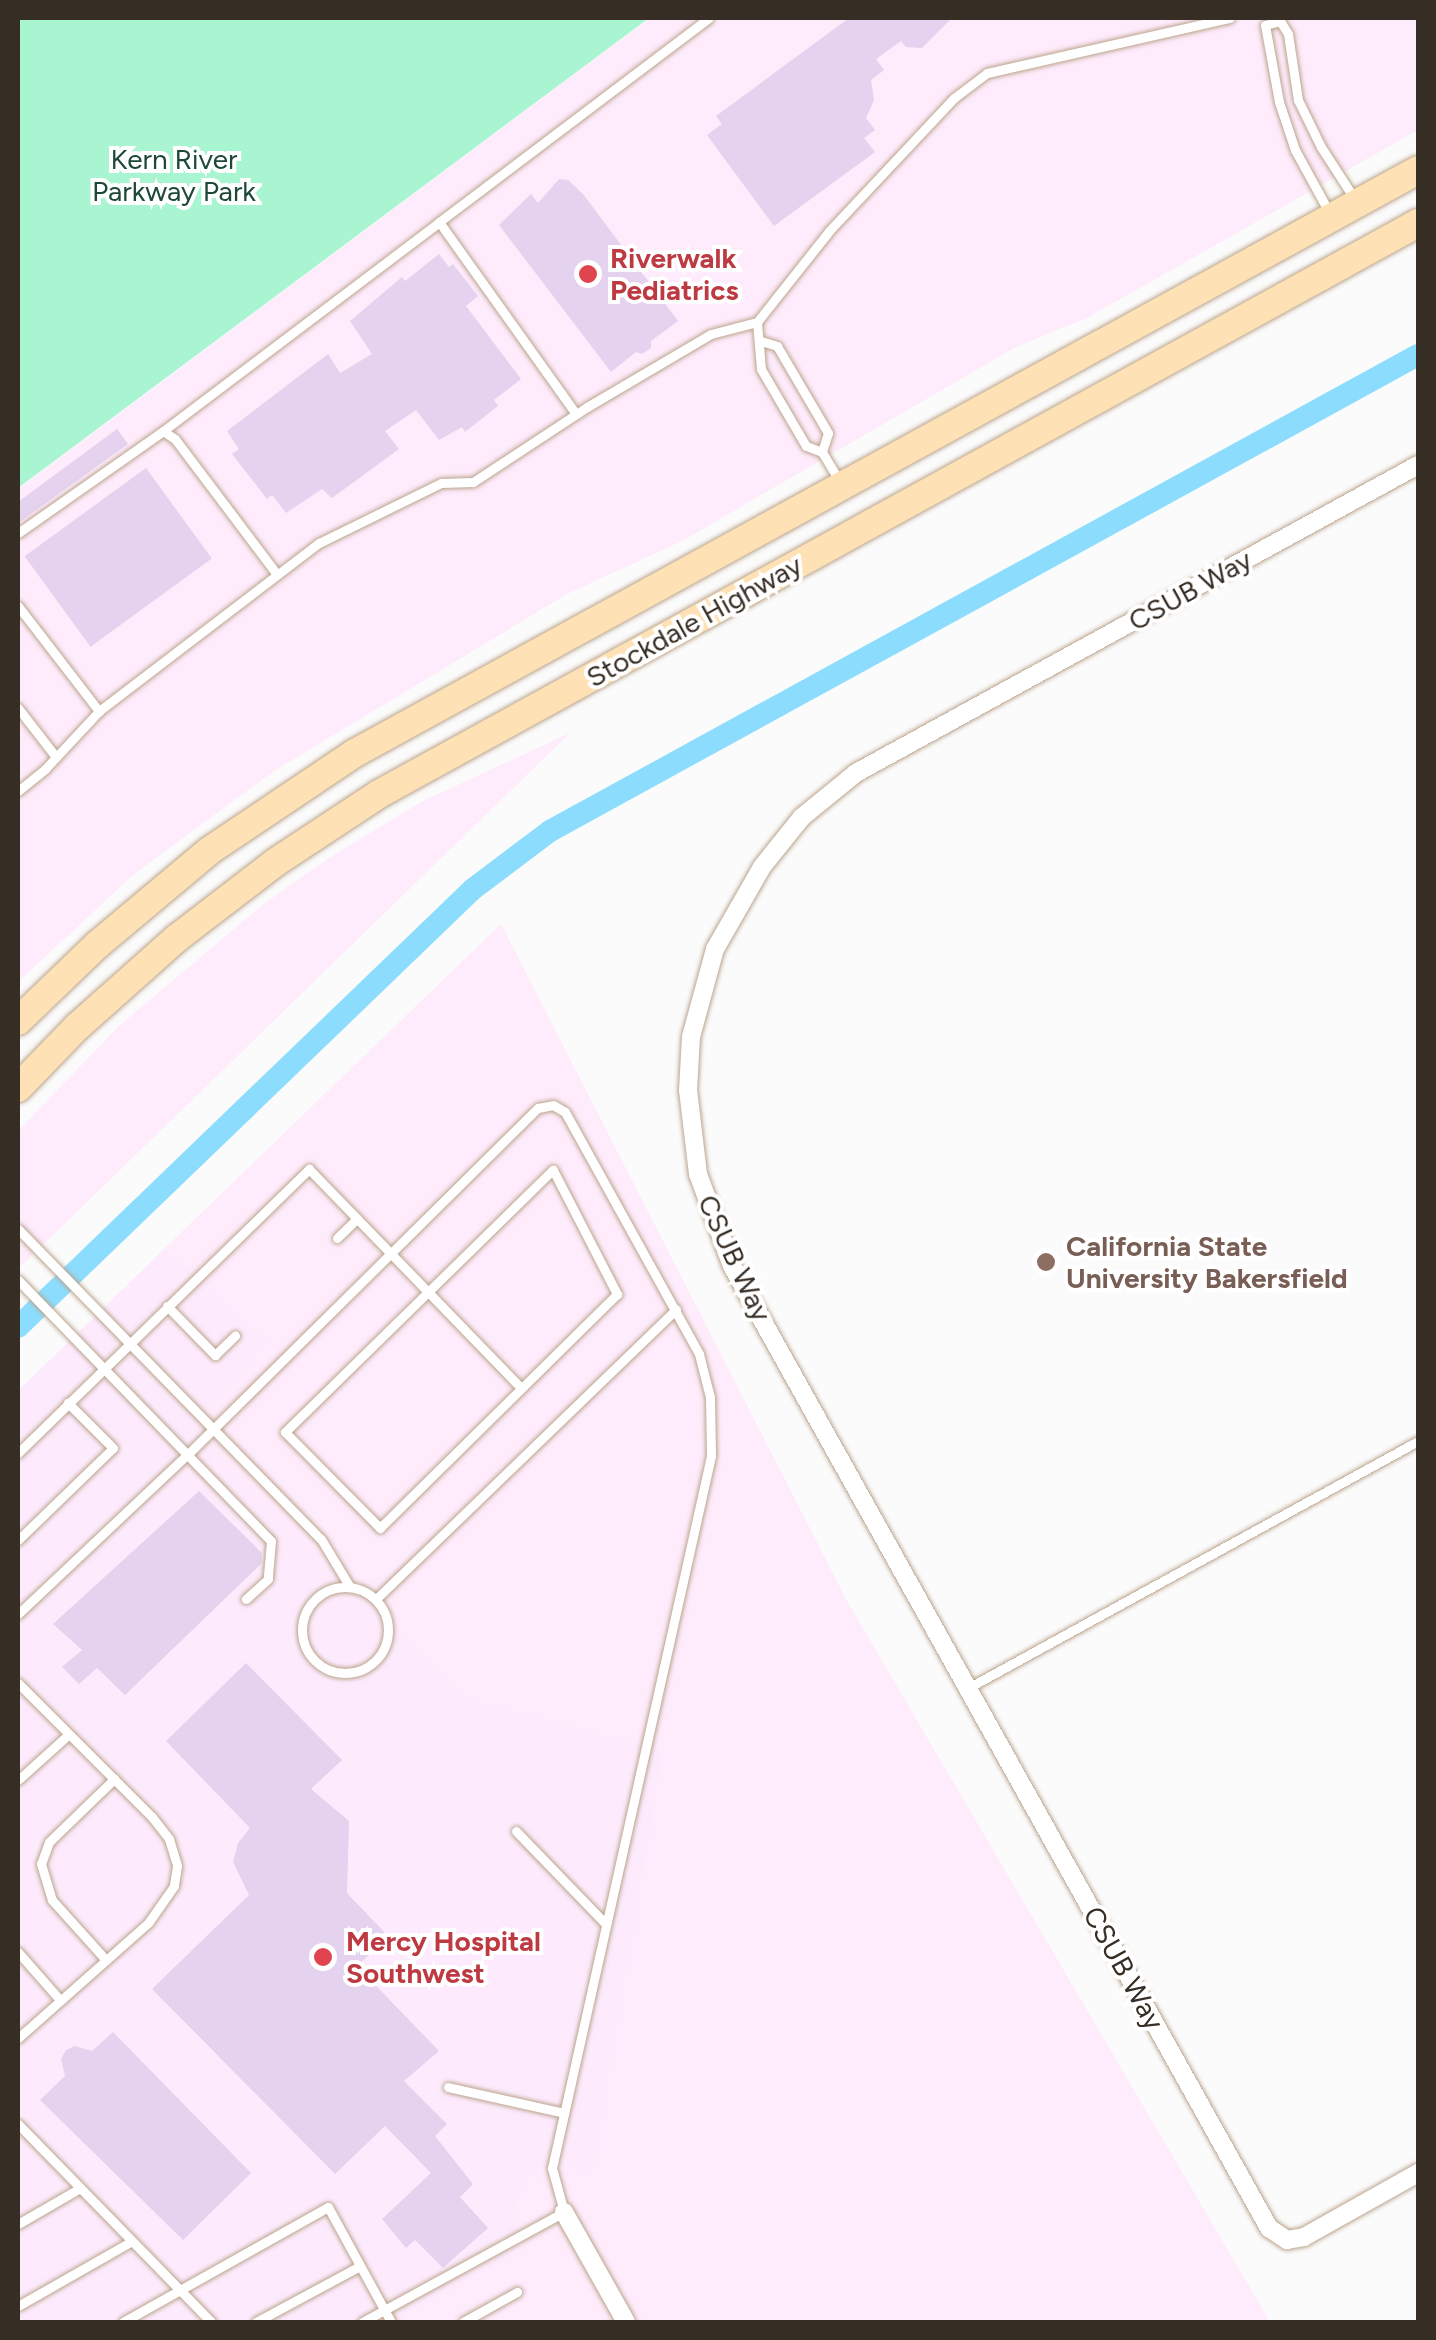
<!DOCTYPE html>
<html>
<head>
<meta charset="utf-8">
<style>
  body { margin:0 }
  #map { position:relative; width:1436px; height:2340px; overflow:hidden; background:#fbfbfb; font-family:Figtree,sans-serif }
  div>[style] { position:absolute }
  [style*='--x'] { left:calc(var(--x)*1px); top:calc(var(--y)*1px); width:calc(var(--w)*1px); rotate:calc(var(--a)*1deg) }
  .commercial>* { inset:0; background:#feebfb }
  .medical>* { inset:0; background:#fdebfd }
  .green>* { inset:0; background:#a9f4d1 }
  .canal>* { height:22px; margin:-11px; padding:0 11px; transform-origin:11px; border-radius:11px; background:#8cddfd }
  .building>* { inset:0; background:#e4d2ee; transform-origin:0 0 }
  .roads { filter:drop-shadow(0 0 2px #bba58d) drop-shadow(0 0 2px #bba58d) }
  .lane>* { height:9px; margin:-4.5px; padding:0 4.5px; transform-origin:4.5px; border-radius:4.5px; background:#fff }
  .lane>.ring { margin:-4.5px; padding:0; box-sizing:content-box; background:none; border:9px solid #fff; border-radius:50% }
  .street>* { height:18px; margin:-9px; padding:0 9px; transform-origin:9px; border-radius:9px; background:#fff }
  .primary>* { height:28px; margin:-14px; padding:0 14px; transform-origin:14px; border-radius:14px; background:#fee1b5 }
  .dots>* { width:28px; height:28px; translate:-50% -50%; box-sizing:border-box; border:5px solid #fff; border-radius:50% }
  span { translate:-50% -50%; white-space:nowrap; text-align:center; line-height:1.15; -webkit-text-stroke:8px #fff; paint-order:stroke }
  .park-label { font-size:28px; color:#1d4836 }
  .health-label { font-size:28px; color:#be3a42; font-weight:700 }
  .left { translate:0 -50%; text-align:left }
  .street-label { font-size:28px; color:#362d24 }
  .education-label { font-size:28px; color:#785e54; font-weight:700 }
  .frame { position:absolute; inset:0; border:20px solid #362d24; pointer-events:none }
</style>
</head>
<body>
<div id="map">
  <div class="commercial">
    <div style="clip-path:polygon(650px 18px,1418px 18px,1418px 130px,1087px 318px,1016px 347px,682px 541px,567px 594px,274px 771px,133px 875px,18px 982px,18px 489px)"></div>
    <div style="clip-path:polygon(570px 733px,18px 1269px,18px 1131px,119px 1026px,265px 903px,332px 856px,423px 801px)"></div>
    <div style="clip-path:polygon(501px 924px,847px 1601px,1270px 2322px,389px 2322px,513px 2220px,519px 2196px,532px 2174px,555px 2161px,590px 2175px,664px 1753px,467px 1699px,189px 1428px,269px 1342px,165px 1248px)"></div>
  </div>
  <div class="medical">
    <div style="clip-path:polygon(165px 1248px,269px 1342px,190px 1428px,467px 1699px,664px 1752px,591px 2176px,555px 2161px,532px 2174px,519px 2196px,513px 2219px,524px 2248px,389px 2322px,18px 2322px,18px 1391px)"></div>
  </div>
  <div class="green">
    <div style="clip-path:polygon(18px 18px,649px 18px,18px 488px)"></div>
  </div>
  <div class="canal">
    <div style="--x:18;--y:1327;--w:632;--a:-43.91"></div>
    <div style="--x:473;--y:889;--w:96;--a:-37"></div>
    <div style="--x:550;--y:831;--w:990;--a:-28.74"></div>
  </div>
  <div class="building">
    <div style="clip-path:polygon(849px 18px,952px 18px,922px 48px,906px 47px,901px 41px,876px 59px,884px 70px,871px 80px,874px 100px,866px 118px,875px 130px,864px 138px,875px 152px,774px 226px,707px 135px,722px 124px,716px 116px)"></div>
    <div style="clip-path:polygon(559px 179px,568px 180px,583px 194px,678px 321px,651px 341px,651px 348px,642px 354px,636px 352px,611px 372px,499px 225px,531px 194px,538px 203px)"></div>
    <div style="clip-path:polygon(439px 254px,449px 267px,453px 264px,478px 296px,466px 306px,521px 379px,494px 400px,498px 406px,465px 432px,462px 427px,439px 440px,416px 410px,385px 431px,399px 449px,332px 498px,322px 489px,286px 513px,272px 495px,267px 499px,232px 454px,239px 449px,227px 431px,328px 354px,340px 373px,372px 354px,350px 321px,402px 277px,405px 281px)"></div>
    <div style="clip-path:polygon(117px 429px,128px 444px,18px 523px,18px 502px)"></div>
    <div style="left:146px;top:468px;width:112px;height:150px;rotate:54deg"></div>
    <div style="clip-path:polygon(199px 1491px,262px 1553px,261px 1564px,125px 1695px,97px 1668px,79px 1684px,62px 1667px,82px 1650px,53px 1624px)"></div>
    <div style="clip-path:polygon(246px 1663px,342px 1760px,311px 1789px,349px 1821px,347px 1893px,389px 1937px,357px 1966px,439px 2051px,404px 2081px,447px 2124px,435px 2136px,473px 2184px,460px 2197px,488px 2228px,443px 2268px,415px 2240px,406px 2248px,382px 2219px,431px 2173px,385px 2126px,335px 2174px,152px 1989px,249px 1895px,233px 1862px,238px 1843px,250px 1828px,166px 1741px)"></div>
    <div style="clip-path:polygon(113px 2032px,251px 2173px,183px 2240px,40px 2100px,65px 2076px,61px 2059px,66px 2050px,75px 2046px,92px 2051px)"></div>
  </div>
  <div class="roads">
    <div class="lane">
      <div style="--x:1329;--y:212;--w:71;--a:-118.7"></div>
      <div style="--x:1295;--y:150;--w:51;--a:-108.4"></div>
      <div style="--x:1279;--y:102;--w:78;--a:-100.3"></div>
      <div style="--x:1265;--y:25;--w:16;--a:-15"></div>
      <div style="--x:1280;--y:21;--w:15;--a:58"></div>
      <div style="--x:1288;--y:34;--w:67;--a:81.4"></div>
      <div style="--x:1298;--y:100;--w:52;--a:63.9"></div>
      <div style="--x:1321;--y:147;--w:64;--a:57.1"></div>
      <div style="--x:761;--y:341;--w:17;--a:17"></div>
      <div style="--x:777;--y:346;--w:101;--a:59.6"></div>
      <div style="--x:828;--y:433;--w:20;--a:108"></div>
      <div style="--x:822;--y:452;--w:17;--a:-159"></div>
      <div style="--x:806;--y:446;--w:89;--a:-120.3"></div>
      <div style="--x:761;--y:369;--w:47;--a:-94.9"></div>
      <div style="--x:757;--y:322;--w:116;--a:-51.6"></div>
      <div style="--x:829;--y:231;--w:183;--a:-46.8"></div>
      <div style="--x:954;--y:98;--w:41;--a:-37.1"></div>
      <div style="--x:987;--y:73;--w:249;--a:-12.8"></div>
      <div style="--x:576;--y:414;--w:236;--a:-125.5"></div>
      <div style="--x:439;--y:222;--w:338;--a:-37.1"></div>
      <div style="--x:163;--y:431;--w:346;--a:-37.1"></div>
      <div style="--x:822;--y:452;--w:37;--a:59"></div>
      <div style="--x:18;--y:533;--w:177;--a:-35.1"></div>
      <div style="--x:163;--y:431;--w:14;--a:34"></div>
      <div style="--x:175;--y:439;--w:168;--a:53"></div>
      <div style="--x:18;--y:606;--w:133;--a:52.4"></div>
      <div style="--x:18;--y:708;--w:62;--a:52.2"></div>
      <div style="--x:18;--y:791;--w:35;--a:-39"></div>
      <div style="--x:45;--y:769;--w:79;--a:-47"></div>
      <div style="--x:99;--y:711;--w:277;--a:-37.4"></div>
      <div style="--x:319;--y:543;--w:136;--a:-26.2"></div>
      <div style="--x:441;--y:483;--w:32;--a:-2"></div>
      <div style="--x:473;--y:482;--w:136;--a:-33.3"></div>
      <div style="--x:587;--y:407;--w:144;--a:-30.5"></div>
      <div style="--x:711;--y:334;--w:48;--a:-14.6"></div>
      <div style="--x:553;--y:1170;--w:140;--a:62.7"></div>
      <div style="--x:617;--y:1294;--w:333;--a:135.4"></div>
      <div style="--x:380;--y:1528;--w:135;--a:-134.7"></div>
      <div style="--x:285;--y:1432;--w:375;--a:-44.4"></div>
      <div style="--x:18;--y:1229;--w:433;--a:45.7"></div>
      <div style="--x:321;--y:1539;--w:56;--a:58.9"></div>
      <div style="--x:337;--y:1238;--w:28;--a:-44"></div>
      <div style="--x:18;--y:1280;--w:363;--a:45.9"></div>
      <div style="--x:271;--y:1541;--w:38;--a:95"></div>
      <div style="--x:268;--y:1579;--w:30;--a:138"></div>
      <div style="--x:167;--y:1306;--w:69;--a:45.6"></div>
      <div style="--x:215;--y:1355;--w:28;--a:-44"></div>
      <div style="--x:18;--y:1453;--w:407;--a:-44.3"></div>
      <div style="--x:309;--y:1169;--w:305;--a:45.9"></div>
      <div style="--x:18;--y:1540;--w:132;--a:-44.1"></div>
      <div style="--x:113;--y:1448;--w:64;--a:-135"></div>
      <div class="ring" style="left:302px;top:1587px;width:77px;height:77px"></div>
      <div style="--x:376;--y:1599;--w:417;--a:-44"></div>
      <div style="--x:18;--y:1614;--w:235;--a:-43.3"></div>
      <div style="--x:189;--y:1453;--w:491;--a:-44.7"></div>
      <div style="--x:538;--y:1108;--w:15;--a:-11"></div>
      <div style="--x:553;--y:1105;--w:14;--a:30"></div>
      <div style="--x:565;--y:1112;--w:277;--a:61"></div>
      <div style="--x:699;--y:1354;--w:44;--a:75.7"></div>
      <div style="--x:710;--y:1397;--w:59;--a:89"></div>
      <div style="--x:711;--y:1456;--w:730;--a:102.59"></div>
      <div style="--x:552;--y:2168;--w:46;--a:74.7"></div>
      <div style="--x:564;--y:2212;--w:230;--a:151.4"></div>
      <div style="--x:18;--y:1683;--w:190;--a:45"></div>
      <div style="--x:152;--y:1817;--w:28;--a:52"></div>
      <div style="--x:169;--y:1839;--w:28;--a:73"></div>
      <div style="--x:177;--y:1866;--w:20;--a:99"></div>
      <div style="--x:174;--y:1886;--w:45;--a:125.1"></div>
      <div style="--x:148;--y:1923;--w:174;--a:138.5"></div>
      <div style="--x:968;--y:1688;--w:513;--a:-28.76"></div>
      <div style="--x:18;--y:1780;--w:67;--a:-42"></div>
      <div style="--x:516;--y:1831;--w:127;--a:46"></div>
      <div style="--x:18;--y:1952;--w:64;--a:48.8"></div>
      <div style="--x:106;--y:1960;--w:81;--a:-132"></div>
      <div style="--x:52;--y:1900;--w:38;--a:-107"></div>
      <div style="--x:41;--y:1864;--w:23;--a:-70"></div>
      <div style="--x:49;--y:1842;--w:91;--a:-44.1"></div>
      <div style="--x:448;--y:2087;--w:119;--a:12.6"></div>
      <div style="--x:18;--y:2124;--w:277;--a:45.7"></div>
      <div style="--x:18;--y:2224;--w:72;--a:-30.1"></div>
      <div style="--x:18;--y:2306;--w:131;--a:-29.7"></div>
      <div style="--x:123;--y:2322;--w:235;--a:-29.3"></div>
      <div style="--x:328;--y:2207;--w:131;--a:61.3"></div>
      <div style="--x:256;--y:2322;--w:118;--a:-28.3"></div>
      <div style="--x:463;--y:2322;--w:62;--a:-29.1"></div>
    </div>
    <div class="street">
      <div style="--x:1418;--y:465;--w:641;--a:151.28"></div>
      <div style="--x:856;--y:773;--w:70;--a:140.8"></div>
      <div style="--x:802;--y:817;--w:64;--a:128.7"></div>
      <div style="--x:762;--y:867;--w:95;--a:119.8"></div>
      <div style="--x:715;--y:949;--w:91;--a:105.3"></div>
      <div style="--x:691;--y:1037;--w:53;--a:93.2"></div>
      <div style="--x:688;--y:1090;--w:85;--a:83.2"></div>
      <div style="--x:698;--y:1174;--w:98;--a:69.7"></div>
      <div style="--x:732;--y:1266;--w:1102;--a:60.83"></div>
      <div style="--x:1269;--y:2228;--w:22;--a:34"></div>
      <div style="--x:1287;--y:2240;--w:17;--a:-10"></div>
      <div style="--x:1304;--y:2237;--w:131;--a:-29.3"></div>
      <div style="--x:564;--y:2212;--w:126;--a:60.6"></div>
    </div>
    <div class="primary">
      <div style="--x:18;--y:1021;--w:110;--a:-43.9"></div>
      <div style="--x:97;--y:945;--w:146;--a:-40"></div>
      <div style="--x:209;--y:851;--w:176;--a:-33.9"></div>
      <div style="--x:355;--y:753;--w:1212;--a:-28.74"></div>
      <div style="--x:18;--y:1088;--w:85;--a:-46"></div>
      <div style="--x:77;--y:1027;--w:134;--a:-41.7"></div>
      <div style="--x:177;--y:938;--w:125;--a:-37.5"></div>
      <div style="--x:276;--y:862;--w:123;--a:-33.4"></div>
      <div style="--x:379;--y:794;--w:1186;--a:-28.79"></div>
    </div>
  </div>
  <div class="dots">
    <div style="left:588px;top:274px;background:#e0444e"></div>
    <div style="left:1046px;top:1262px;background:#8d6e63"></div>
    <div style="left:323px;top:1957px;background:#e0444e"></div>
  </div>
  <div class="park-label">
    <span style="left:174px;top:175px">Kern River<br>Parkway Park</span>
  </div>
  <div class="health-label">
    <span class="left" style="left:610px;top:274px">Riverwalk<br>Pediatrics</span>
    <span class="left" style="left:346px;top:1957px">Mercy Hospital<br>Southwest</span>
  </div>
  <div class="street-label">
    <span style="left:1190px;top:590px;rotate:-29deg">CSUB Way</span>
    <span style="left:694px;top:621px;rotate:-29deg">Stockdale Highway</span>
    <span style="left:735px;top:1258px;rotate:65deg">CSUB Way</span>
    <span style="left:1124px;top:1968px;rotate:61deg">CSUB Way</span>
  </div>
  <div class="education-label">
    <span class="left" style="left:1066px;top:1262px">California State<br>University Bakersfield</span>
  </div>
  <div class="frame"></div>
</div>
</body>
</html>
